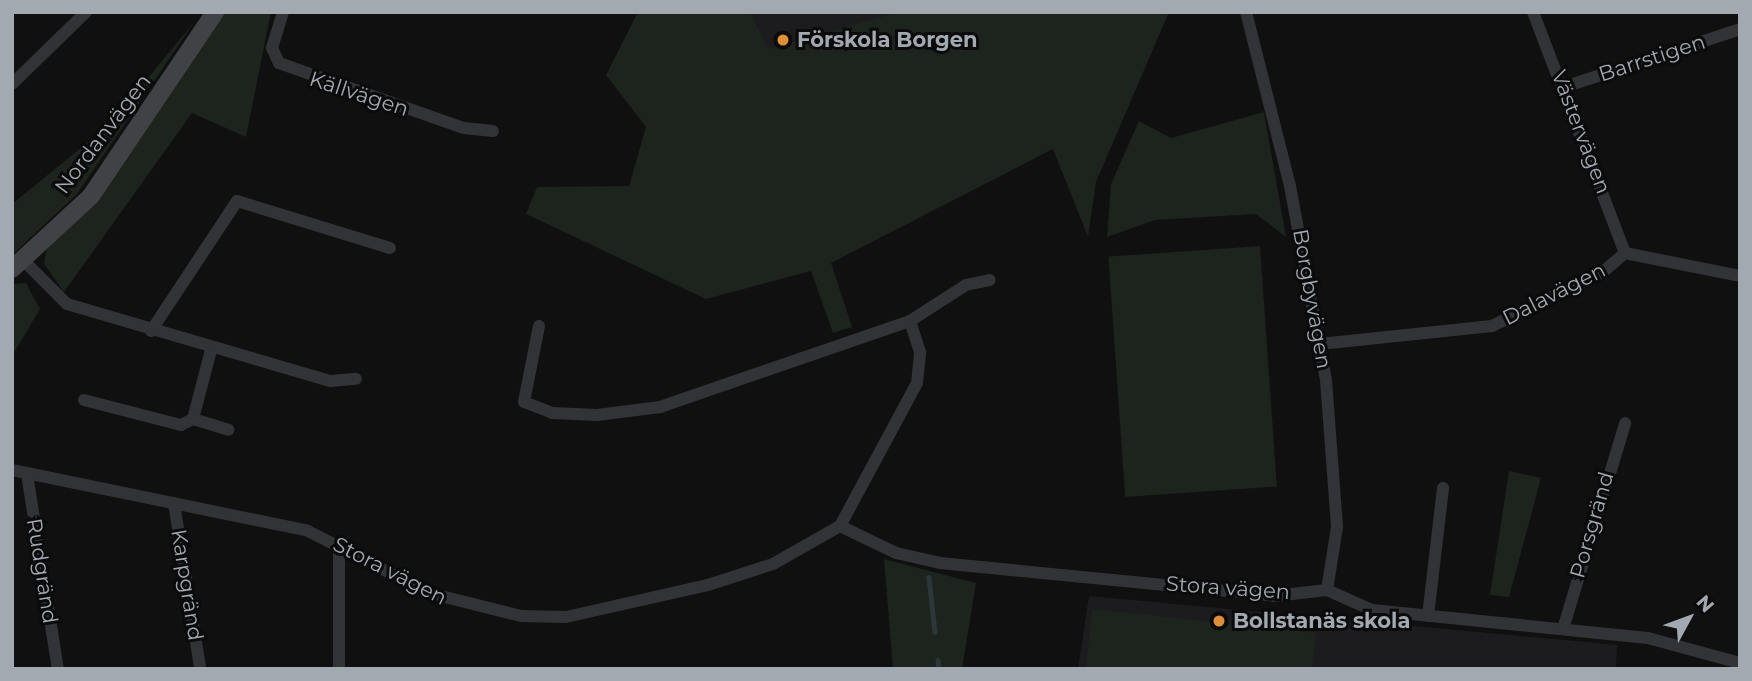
<!DOCTYPE html>
<html>
<head>
<meta charset="utf-8">
<style>
  body { margin:0 }
  #map { position:relative; width:1752px; height:681px; overflow:hidden; background:#101011; font-family:Montserrat,sans-serif }
  div>[style] { position:absolute }
  [style*='--x'] { left:calc(var(--x)*1px); top:calc(var(--y)*1px); width:calc(var(--w)*1px); rotate:calc(var(--a)*1deg) }
  .built>* { inset:0; background:#1c1c1e }
  .green>* { inset:0; background:#1d231d; transform-origin:0 0 }
  .stream>* { height:4.5px; margin:-2.25px; padding:0 2.25px; transform-origin:2.25px; border-radius:2.25px; background:#2d363a }
  .street>* { height:12px; margin:-6px; padding:0 6px; transform-origin:6px; border-radius:6px; background:#313336 }
  .secondary>* { height:18px; margin:-9px; padding:0 9px; transform-origin:9px; border-radius:9px; background:#404246 }
  .dots>* { width:19px; height:19px; translate:-50% -50%; box-sizing:border-box; border:4px solid #0b0b0c; border-radius:50% }
  span { translate:-50% -50%; white-space:nowrap; text-align:center; line-height:1.15; -webkit-text-stroke:6px #0b0b0c; paint-order:stroke }
  .poi-label { font-size:21px; color:#a2a9b1; font-weight:700 }
  .left { translate:0 -50%; text-align:left }
  .street-label { font-size:21px; color:#a2a9b1 }
  .frame { position:absolute; inset:0; border:14px solid #a2a9b1; pointer-events:none }
  .north { position:absolute; left:1654px; top:583px; width:70px; height:70px; -webkit-text-stroke:5px #0b0b0c; paint-order:stroke; rotate:49deg; font-size:19px; font-weight:700; line-height:28px; text-align:center; color:#a2a9b1 }
  .north::after { content:''; display:block; margin:auto; width:24px; height:32px; background:#a2a9b1; clip-path:polygon(50% 0,100% 100%,50% 72%,0 100%) }
</style>
</head>
<body>
<div id="map">
  <div class="built">
    <div style="clip-path:polygon(750px 12px,897px 12px,768px 50px)"></div>
    <div style="clip-path:polygon(1089px 596px,1617px 645px,1616px 669px,1078px 669px)"></div>
  </div>
  <div class="green">
    <div style="clip-path:polygon(224px 12px,271px 12px,246px 137px,192px 113px,64px 292px,44px 264px,46px 250px,95px 202px)"></div>
    <div style="clip-path:polygon(638px 12px,750px 12px,768px 49px,897px 12px,1169px 12px,1096px 182px,1088px 237px,1053px 149px,831px 263px,852px 327px,833px 333px,811px 271px,706px 299px,526px 214px,537px 187px,629px 186px,646px 127px,606px 75px)"></div>
    <div style="clip-path:polygon(195px 21px,77px 194px,12px 255px,12px 204px,109px 125px)"></div>
    <div style="clip-path:polygon(1264px 112px,1286px 237px,1256px 214px,1155px 220px,1107px 237px,1111px 184px,1139px 121px,1171px 138px)"></div>
    <div style="left:1260px;top:246px;width:241px;height:152px;rotate:86deg"></div>
    <div style="clip-path:polygon(26px 283px,40px 309px,12px 356px,12px 284px)"></div>
    <div style="clip-path:polygon(1509px 471px,1541px 478px,1509px 597px,1490px 595px)"></div>
    <div style="clip-path:polygon(884px 559px,976px 583px,962px 669px,893px 669px)"></div>
    <div style="clip-path:polygon(1092px 609px,1316px 633px,1312px 669px,1086px 669px)"></div>
  </div>
  <div class="stream">
    <div style="--x:929;--y:577;--w:55;--a:83.8"></div>
    <div style="--x:938;--y:660;--w:9;--a:84"></div>
  </div>
  <div class="street">
    <div style="--x:283;--y:12;--w:38;--a:107"></div>
    <div style="--x:272;--y:48;--w:17;--a:65"></div>
    <div style="--x:279;--y:63;--w:196;--a:19.4"></div>
    <div style="--x:464;--y:128;--w:29;--a:6"></div>
    <div style="--x:1246;--y:12;--w:179;--a:75.8"></div>
    <div style="--x:1290;--y:186;--w:197;--a:79.5"></div>
    <div style="--x:1326;--y:380;--w:147;--a:85.7"></div>
    <div style="--x:1337;--y:527;--w:64;--a:99"></div>
    <div style="--x:1533;--y:12;--w:258;--a:69.1"></div>
    <div style="--x:12;--y:84;--w:103;--a:-44.2"></div>
    <div style="--x:1564;--y:87;--w:185;--a:-18.2"></div>
    <div style="--x:24;--y:261;--w:61;--a:45"></div>
    <div style="--x:67;--y:304;--w:275;--a:16.3"></div>
    <div style="--x:331;--y:381;--w:25;--a:-5"></div>
    <div style="--x:539;--y:326;--w:77;--a:101.2"></div>
    <div style="--x:524;--y:402;--w:30;--a:21"></div>
    <div style="--x:552;--y:413;--w:45;--a:2.5"></div>
    <div style="--x:597;--y:415;--w:64;--a:-7.2"></div>
    <div style="--x:660;--y:407;--w:264;--a:-19"></div>
    <div style="--x:151;--y:331;--w:156;--a:-56.5"></div>
    <div style="--x:237;--y:201;--w:160;--a:17.1"></div>
    <div style="--x:1320;--y:344;--w:173;--a:-6"></div>
    <div style="--x:1492;--y:326;--w:123;--a:-25.9"></div>
    <div style="--x:1603;--y:272;--w:29;--a:-41"></div>
    <div style="--x:1625;--y:253;--w:117;--a:11.3"></div>
    <div style="--x:84;--y:400;--w:100;--a:14.5"></div>
    <div style="--x:181;--y:425;--w:13;--a:-27"></div>
    <div style="--x:193;--y:419;--w:71;--a:-75.4"></div>
    <div style="--x:193;--y:419;--w:37;--a:17"></div>
    <div style="--x:12;--y:470;--w:302;--a:11.6"></div>
    <div style="--x:308;--y:531;--w:136;--a:27.1"></div>
    <div style="--x:429;--y:593;--w:95;--a:14"></div>
    <div style="--x:521;--y:616;--w:45;--a:1.3"></div>
    <div style="--x:566;--y:617;--w:146;--a:-12.7"></div>
    <div style="--x:708;--y:585;--w:68;--a:-17.9"></div>
    <div style="--x:773;--y:564;--w:77;--a:-29.6"></div>
    <div style="--x:840;--y:526;--w:62;--a:25.7"></div>
    <div style="--x:896;--y:553;--w:45;--a:12.8"></div>
    <div style="--x:940;--y:563;--w:337;--a:5.6"></div>
    <div style="--x:1275;--y:596;--w:52;--a:-6.6"></div>
    <div style="--x:1327;--y:590;--w:49;--a:24"></div>
    <div style="--x:1372;--y:610;--w:277;--a:5.8"></div>
    <div style="--x:1648;--y:638;--w:95;--a:15.2"></div>
    <div style="--x:27;--y:474;--w:197;--a:81"></div>
    <div style="--x:174;--y:503;--w:166;--a:81"></div>
    <div style="--x:840;--y:526;--w:162;--a:-61.7"></div>
    <div style="--x:917;--y:383;--w:31;--a:-84"></div>
    <div style="--x:920;--y:352;--w:33;--a:-108"></div>
    <div style="--x:910;--y:321;--w:67;--a:-32.7"></div>
    <div style="--x:966;--y:285;--w:24;--a:-12"></div>
    <div style="--x:339;--y:544;--w:125;--a:90"></div>
    <div style="--x:1428;--y:616;--w:129;--a:-83.3"></div>
    <div style="--x:1563;--y:629;--w:215;--a:-73.2"></div>
  </div>
  <div class="secondary">
    <div style="--x:12;--y:269;--w:108;--a:-42.7"></div>
    <div style="--x:91;--y:196;--w:222;--a:-56"></div>
  </div>
  <div class="dots">
    <div style="left:783px;top:40px;background:#df8f3a"></div>
    <div style="left:1219px;top:621px;background:#df8f3a"></div>
  </div>
  <div class="poi-label">
    <span class="left" style="left:797px;top:40px">Förskola Borgen</span>
    <span class="left" style="left:1233px;top:621px">Bollstanäs skola</span>
  </div>
  <div class="street-label">
    <span style="left:1652px;top:58px;rotate:-18deg">Barrstigen</span>
    <span style="left:359px;top:94px;rotate:18deg">Källvägen</span>
    <span style="left:1581px;top:132px;rotate:69deg">Västervägen</span>
    <span style="left:103px;top:134px;rotate:-53deg">Nordanvägen</span>
    <span style="left:1554px;top:294px;rotate:-27deg">Dalavägen</span>
    <span style="left:1312px;top:299px;rotate:80deg">Borgbyvägen</span>
    <span style="left:1592px;top:525px;rotate:-74deg">Porsgränd</span>
    <span style="left:42px;top:571px;rotate:81deg">Rudgränd</span>
    <span style="left:390px;top:571px;rotate:27deg">Stora vägen</span>
    <span style="left:187px;top:585px;rotate:81deg">Karpgränd</span>
    <span style="left:1228px;top:588px;rotate:4deg">Stora vägen</span>
  </div>
  <div class="frame"></div>
  <div class="north">N</div>
</div>
</body>
</html>
